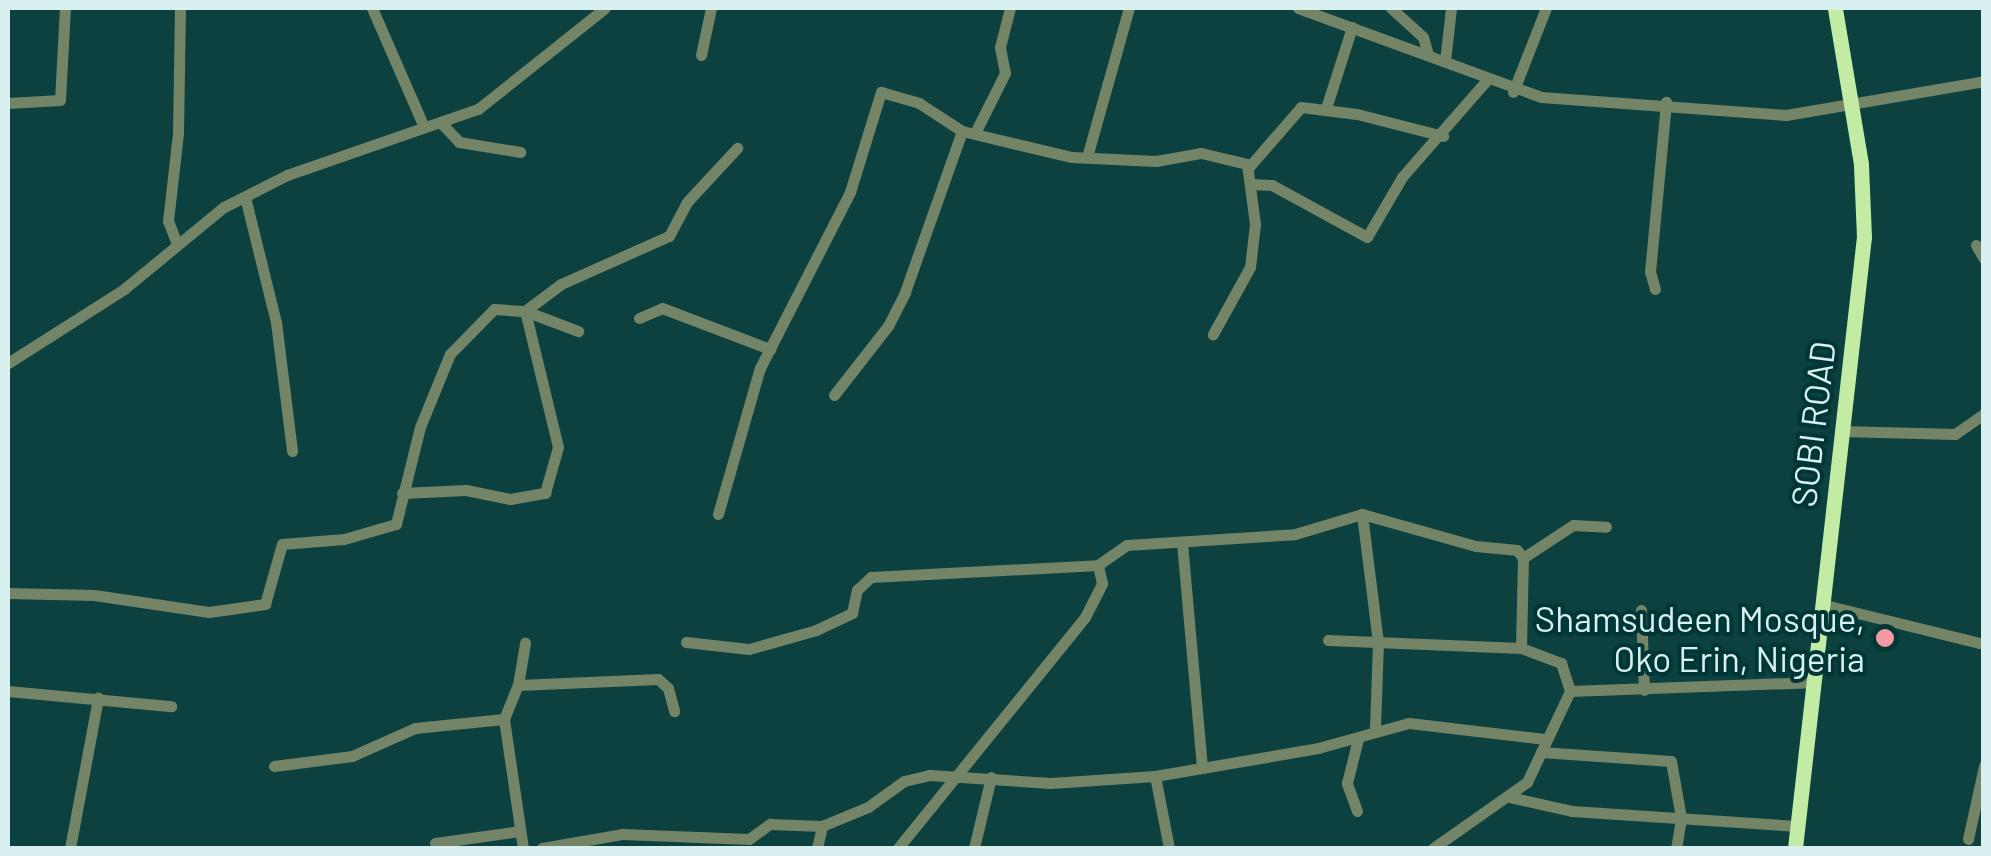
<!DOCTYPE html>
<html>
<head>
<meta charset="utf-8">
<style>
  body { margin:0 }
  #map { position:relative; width:1991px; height:856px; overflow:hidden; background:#0d4140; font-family:Barlow,sans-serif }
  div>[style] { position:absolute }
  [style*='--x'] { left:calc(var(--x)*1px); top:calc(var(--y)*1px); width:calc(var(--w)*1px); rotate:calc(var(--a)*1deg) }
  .minor>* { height:11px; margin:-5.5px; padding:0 5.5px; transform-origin:5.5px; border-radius:5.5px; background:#738467 }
  .highway>* { height:15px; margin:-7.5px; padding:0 7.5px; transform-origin:7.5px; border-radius:7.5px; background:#c2eca4 }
  .dots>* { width:28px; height:28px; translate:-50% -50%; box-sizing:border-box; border:5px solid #003635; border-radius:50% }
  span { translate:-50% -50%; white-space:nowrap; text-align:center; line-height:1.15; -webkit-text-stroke:8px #003635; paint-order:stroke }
  .street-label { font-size:35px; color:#d8f1f0 }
  .poi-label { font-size:35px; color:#d8f1f0 }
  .right { translate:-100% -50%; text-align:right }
  .frame { position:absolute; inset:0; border:10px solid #d8f1f0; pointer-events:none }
</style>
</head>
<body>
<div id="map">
  <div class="minor">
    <div style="--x:372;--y:8;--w:130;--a:66.4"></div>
    <div style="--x:1298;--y:8;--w:259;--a:20.1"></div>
    <div style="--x:1541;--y:97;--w:246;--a:4.2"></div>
    <div style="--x:1786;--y:115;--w:201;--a:-9.7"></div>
    <div style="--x:1391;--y:8;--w:43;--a:42.2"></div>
    <div style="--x:1423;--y:37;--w:19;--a:74"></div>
    <div style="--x:701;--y:55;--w:48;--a:-78"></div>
    <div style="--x:1445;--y:61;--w:53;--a:-83.5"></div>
    <div style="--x:1513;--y:92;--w:90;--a:-68.6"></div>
    <div style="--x:8;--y:103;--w:52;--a:-3.3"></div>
    <div style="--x:60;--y:100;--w:92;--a:-86.9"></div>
    <div style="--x:1326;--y:108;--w:85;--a:-72.2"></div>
    <div style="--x:440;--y:122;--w:28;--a:46"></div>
    <div style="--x:459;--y:142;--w:62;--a:9.3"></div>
    <div style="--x:975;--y:133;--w:67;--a:-63.4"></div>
    <div style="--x:1005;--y:73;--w:26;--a:-101"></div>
    <div style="--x:1000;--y:47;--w:40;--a:-75.6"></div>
    <div style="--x:1087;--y:157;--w:155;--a:-74.3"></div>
    <div style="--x:1249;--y:167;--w:79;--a:-49.1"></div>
    <div style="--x:1301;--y:107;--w:56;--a:7.1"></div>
    <div style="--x:1357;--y:114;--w:89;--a:14.3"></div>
    <div style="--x:1252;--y:184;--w:20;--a:3"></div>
    <div style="--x:1272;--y:185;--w:108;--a:28.7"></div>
    <div style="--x:1367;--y:237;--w:69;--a:-59.7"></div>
    <div style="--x:1402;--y:177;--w:129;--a:-48.8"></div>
    <div style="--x:245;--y:197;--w:129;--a:76.1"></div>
    <div style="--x:276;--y:322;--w:130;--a:82.9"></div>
    <div style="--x:177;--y:244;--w:25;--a:-111"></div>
    <div style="--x:168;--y:221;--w:89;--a:-83.5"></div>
    <div style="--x:178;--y:133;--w:125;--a:-89.1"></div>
    <div style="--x:1976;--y:245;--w:16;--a:60"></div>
    <div style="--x:1655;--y:289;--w:18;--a:-106"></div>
    <div style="--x:1650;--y:272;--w:171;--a:-84.6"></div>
    <div style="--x:639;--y:318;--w:25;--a:-23"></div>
    <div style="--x:662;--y:308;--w:116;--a:20.8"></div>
    <div style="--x:8;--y:363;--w:138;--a:-32.5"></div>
    <div style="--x:124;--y:289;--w:129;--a:-39.4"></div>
    <div style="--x:224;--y:207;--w:71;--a:-26.9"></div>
    <div style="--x:287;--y:175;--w:202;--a:-19.1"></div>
    <div style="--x:478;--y:109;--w:162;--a:-38.5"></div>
    <div style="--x:834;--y:395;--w:88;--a:-52"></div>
    <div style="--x:888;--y:326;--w:38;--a:-63"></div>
    <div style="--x:905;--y:292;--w:171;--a:-70.5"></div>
    <div style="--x:1841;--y:431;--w:114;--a:1.5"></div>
    <div style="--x:1955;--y:434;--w:35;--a:-35"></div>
    <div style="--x:402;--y:493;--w:64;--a:-2.7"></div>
    <div style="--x:466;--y:490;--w:45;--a:11.6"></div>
    <div style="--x:510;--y:499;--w:36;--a:-10"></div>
    <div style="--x:545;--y:493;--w:48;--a:-74.2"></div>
    <div style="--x:558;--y:447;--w:140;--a:-103.6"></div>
    <div style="--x:525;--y:311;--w:45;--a:-36.9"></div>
    <div style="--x:561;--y:284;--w:118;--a:-24"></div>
    <div style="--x:669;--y:236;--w:38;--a:-62"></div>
    <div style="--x:687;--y:202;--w:74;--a:-47.2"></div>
    <div style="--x:718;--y:514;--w:152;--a:-74"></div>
    <div style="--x:760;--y:368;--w:198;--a:-62.9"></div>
    <div style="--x:850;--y:192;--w:105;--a:-72.8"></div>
    <div style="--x:881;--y:92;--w:40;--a:16"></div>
    <div style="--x:919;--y:103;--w:51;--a:33.1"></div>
    <div style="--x:962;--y:131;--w:112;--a:13.4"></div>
    <div style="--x:1071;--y:157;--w:85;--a:2.7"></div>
    <div style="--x:1156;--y:161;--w:46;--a:-10.1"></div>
    <div style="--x:1201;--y:153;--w:47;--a:13.4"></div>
    <div style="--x:1247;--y:164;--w:61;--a:82.4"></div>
    <div style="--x:1255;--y:224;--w:43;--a:96.6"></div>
    <div style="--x:1250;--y:267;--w:77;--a:118.9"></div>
    <div style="--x:1362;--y:514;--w:129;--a:82.9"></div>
    <div style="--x:1378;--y:642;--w:88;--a:92"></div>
    <div style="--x:1182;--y:543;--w:226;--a:84.9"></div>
    <div style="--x:1523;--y:558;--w:60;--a:-33.4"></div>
    <div style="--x:1573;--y:525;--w:33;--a:3"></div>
    <div style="--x:8;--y:593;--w:86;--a:1.3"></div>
    <div style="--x:94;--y:595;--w:116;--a:8.4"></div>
    <div style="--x:209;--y:612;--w:57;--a:-8.1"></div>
    <div style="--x:265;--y:604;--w:62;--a:-74.2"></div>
    <div style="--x:282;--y:544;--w:62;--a:-4.6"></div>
    <div style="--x:344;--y:539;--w:54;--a:-16.1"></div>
    <div style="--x:396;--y:524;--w:100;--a:-76.1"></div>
    <div style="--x:420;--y:427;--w:79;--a:-67.7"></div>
    <div style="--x:450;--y:354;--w:63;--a:-45.6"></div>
    <div style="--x:494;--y:309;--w:31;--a:4"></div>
    <div style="--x:525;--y:311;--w:57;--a:20.7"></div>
    <div style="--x:1821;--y:604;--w:168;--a:13.8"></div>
    <div style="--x:1641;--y:610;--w:80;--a:87.9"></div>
    <div style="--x:1328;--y:640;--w:193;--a:2.4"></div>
    <div style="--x:1521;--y:648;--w:43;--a:20.6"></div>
    <div style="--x:1561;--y:663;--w:29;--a:72"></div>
    <div style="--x:1570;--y:691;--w:101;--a:115.3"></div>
    <div style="--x:1527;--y:782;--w:115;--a:144.9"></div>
    <div style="--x:686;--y:642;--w:63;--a:6.3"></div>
    <div style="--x:749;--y:649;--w:70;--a:-15.8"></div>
    <div style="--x:816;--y:630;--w:40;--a:-25"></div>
    <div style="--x:852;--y:613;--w:24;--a:-78"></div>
    <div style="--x:857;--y:590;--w:19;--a:-43"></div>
    <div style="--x:871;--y:577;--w:227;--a:-3"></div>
    <div style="--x:1098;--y:565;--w:35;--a:-35"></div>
    <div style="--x:1127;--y:545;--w:168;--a:-3.7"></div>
    <div style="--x:1295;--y:534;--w:70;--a:-16.6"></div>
    <div style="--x:1362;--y:514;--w:118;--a:15.7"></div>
    <div style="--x:1476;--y:546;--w:41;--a:5.6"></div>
    <div style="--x:1517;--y:550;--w:10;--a:53"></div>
    <div style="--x:1523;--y:558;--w:90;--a:91.3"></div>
    <div style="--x:518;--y:685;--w:140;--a:-2.5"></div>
    <div style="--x:658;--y:679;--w:13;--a:42"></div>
    <div style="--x:668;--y:688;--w:24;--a:75"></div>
    <div style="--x:8;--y:691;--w:164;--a:5.3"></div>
    <div style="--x:1570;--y:691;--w:242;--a:-2.1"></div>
    <div style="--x:1541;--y:752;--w:130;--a:4"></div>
    <div style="--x:1671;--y:761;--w:58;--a:80"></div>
    <div style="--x:1681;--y:818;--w:30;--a:99"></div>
    <div style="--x:274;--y:766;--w:79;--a:-7.3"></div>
    <div style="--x:352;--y:756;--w:69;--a:-24"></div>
    <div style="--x:415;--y:728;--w:89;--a:-5.8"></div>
    <div style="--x:1155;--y:776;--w:73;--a:79"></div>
    <div style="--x:1509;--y:797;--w:65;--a:12.5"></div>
    <div style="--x:1572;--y:811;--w:226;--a:3.8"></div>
    <div style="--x:1357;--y:811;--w:30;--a:-110"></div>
    <div style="--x:1347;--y:783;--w:45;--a:-76"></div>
    <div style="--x:1968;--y:839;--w:75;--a:-77.6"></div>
    <div style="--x:435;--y:843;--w:86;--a:-8"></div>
    <div style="--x:70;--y:848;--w:153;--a:-79.4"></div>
    <div style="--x:523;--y:848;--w:130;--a:-98.4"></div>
    <div style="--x:504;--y:719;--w:37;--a:-68"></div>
    <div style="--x:518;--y:685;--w:43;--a:-80.5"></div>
    <div style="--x:542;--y:848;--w:81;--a:-9.9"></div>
    <div style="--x:622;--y:834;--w:127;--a:2.3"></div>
    <div style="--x:749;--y:839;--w:26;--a:-36"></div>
    <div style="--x:770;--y:824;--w:52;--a:2.2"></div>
    <div style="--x:822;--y:826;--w:50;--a:-22.4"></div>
    <div style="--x:868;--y:807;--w:44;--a:-35.8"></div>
    <div style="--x:904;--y:781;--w:27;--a:-13"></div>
    <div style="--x:930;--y:775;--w:121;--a:3.8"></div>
    <div style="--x:1051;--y:783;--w:104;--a:-3.9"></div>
    <div style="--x:1155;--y:776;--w:165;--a:-9.7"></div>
    <div style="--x:1318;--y:748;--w:94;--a:-15.4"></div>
    <div style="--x:1409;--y:723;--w:137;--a:6.7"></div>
    <div style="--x:817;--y:848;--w:23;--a:-77"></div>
    <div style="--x:898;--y:848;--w:297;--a:-51"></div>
    <div style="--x:1085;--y:617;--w:38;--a:-63"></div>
    <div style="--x:1102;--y:583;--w:18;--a:-103"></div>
    <div style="--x:974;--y:848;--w:73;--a:-76.5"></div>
  </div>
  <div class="highway">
    <div style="--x:1795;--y:848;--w:615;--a:-83.56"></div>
    <div style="--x:1864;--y:237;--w:73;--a:-92.4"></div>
    <div style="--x:1861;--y:164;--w:158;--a:-99.5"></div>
  </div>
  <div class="dots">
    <div style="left:1885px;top:638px;background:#f49aa4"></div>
  </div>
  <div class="street-label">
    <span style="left:1812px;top:424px;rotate:-83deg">SOBI ROAD</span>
  </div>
  <div class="poi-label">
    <span class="right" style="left:1865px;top:638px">Shamsudeen Mosque,<br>Oko Erin, Nigeria</span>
  </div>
  <div class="frame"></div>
</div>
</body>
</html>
